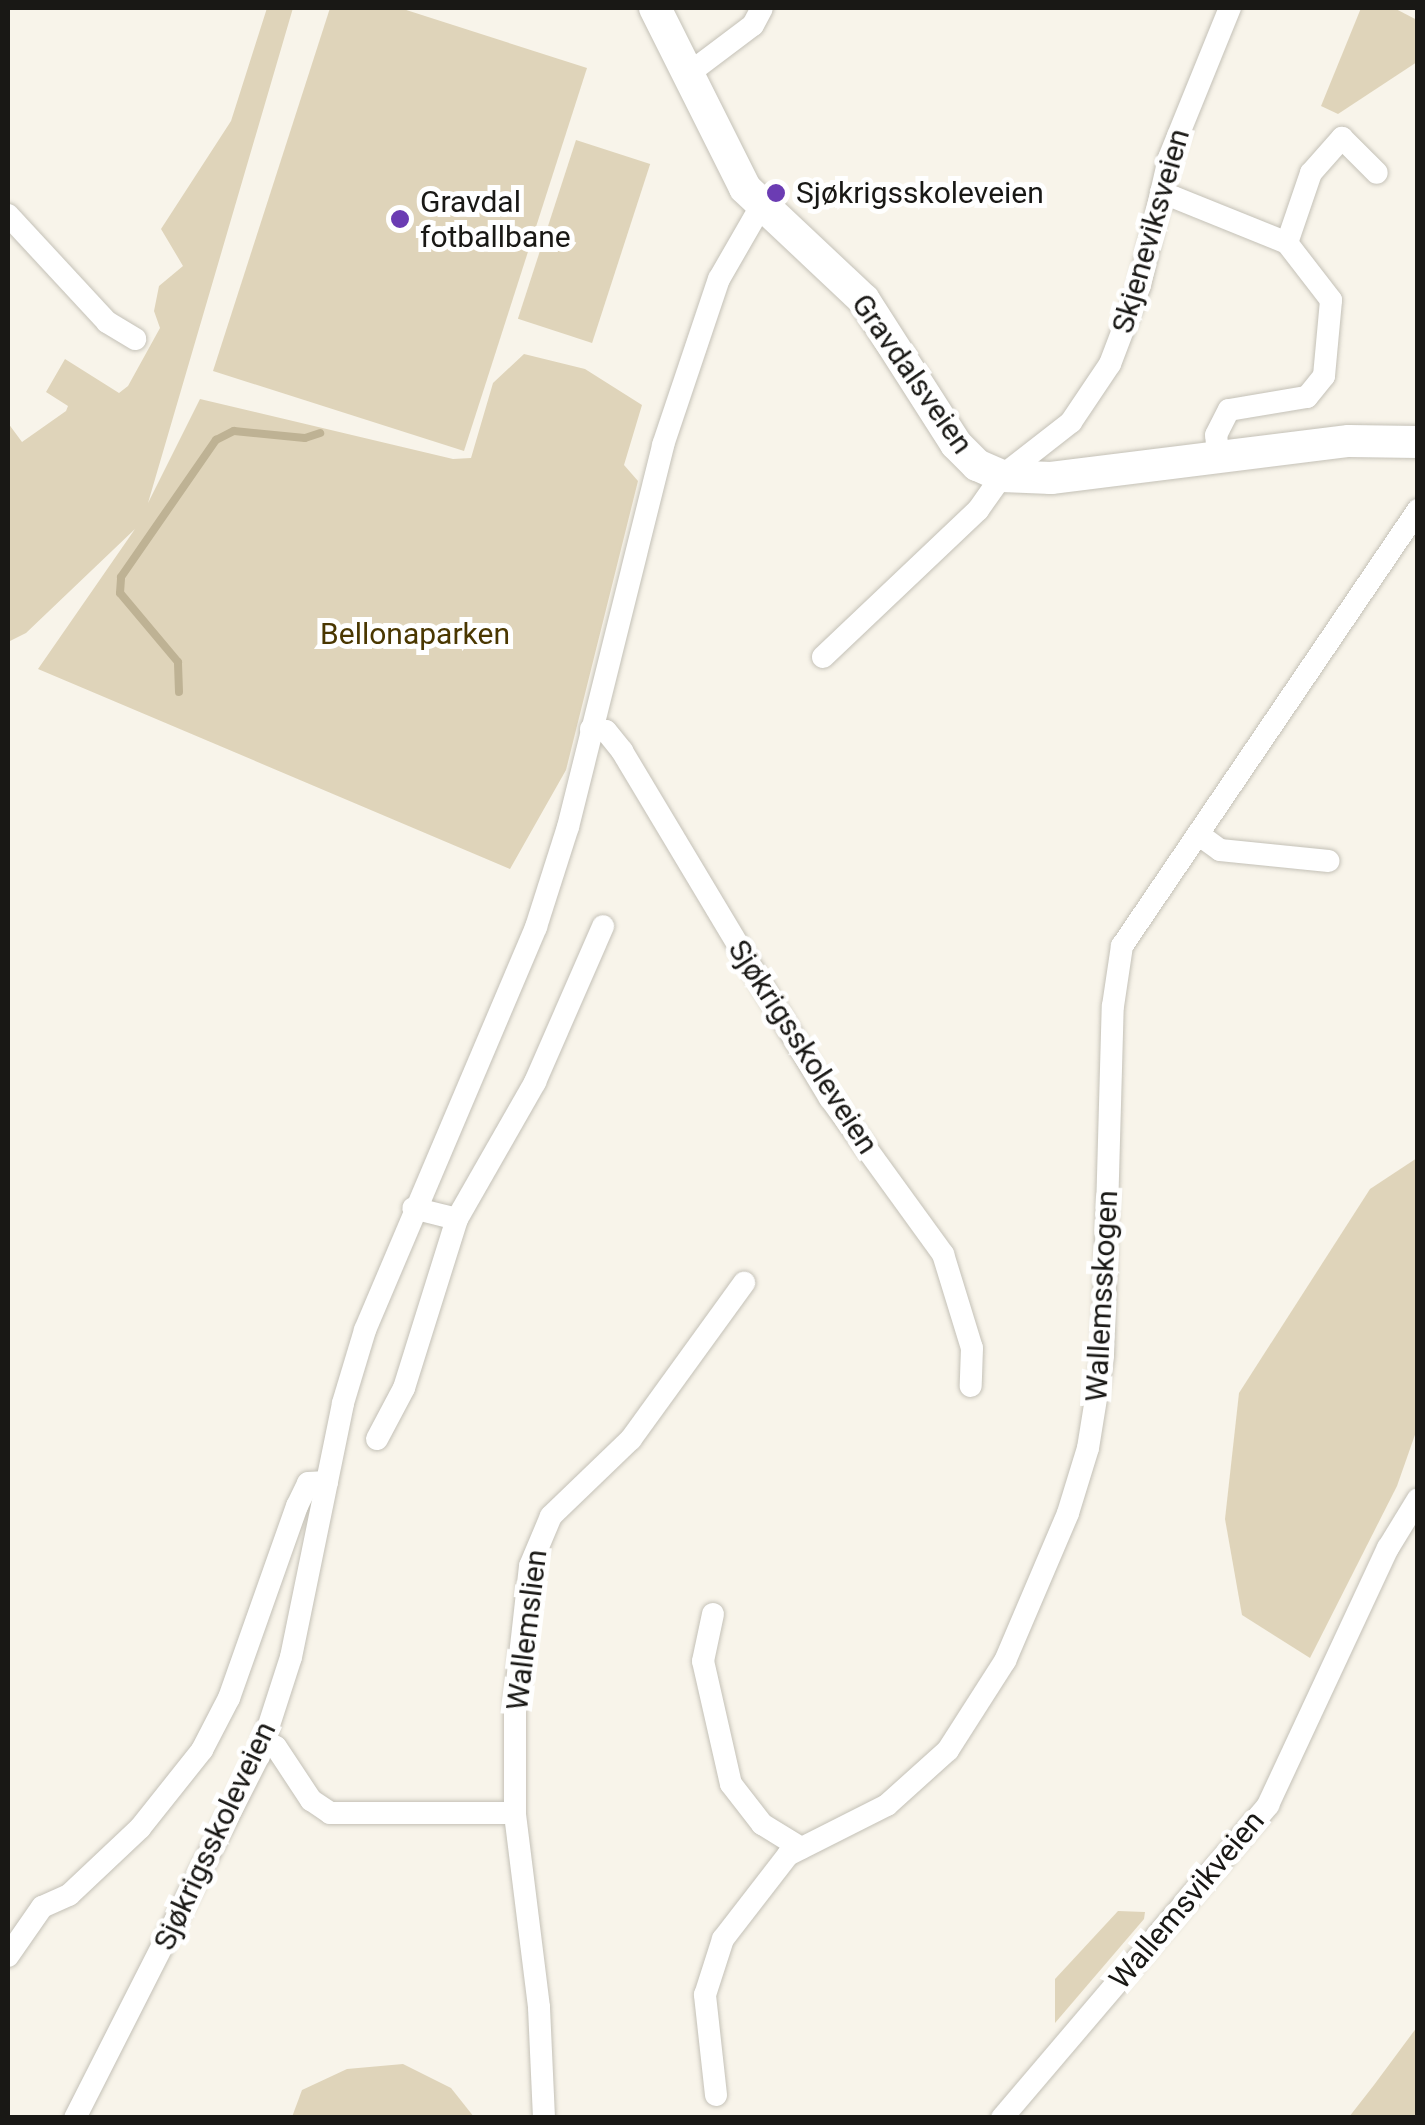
<!DOCTYPE html>
<html>
<head>
<meta charset="utf-8">
<style>
  body { margin:0 }
  #map { position:relative; width:1425px; height:2125px; overflow:hidden; background:#f8f4ea; font-family:Roboto,sans-serif }
  div>[style] { position:absolute }
  [style*='--x'] { left:calc(var(--x)*1px); top:calc(var(--y)*1px); width:calc(var(--w)*1px); rotate:calc(var(--a)*1deg) }
  .green>* { inset:0; background:#dfd4ba; transform-origin:0 0 }
  .stream>* { height:8px; margin:-4px; padding:0 4px; transform-origin:4px; border-radius:4px; background:#beb294 }
  .roads { filter:drop-shadow(0 0 2px #c4c1b7) drop-shadow(0 0 2px #c4c1b7) }
  .street>* { height:22px; margin:-11px; padding:0 11px; transform-origin:11px; border-radius:11px; background:#fff }
  .secondary>* { height:32px; margin:-16px; padding:0 16px; transform-origin:16px; border-radius:16px; background:#fff }
  .dots>* { width:28px; height:28px; translate:-50% -50%; box-sizing:border-box; border:5px solid #fff; border-radius:50% }
  span { translate:-50% -50%; white-space:nowrap; text-align:center; line-height:1.15; -webkit-text-stroke:10px #fff; paint-order:stroke }
  .poi-label { font-size:30px; color:#191815 }
  .left { translate:0 -50%; text-align:left }
  .street-label { font-size:30px; color:#191815 }
  .park-label { font-size:30px; color:#4a3700 }
  .frame { position:absolute; inset:0; border:10px solid #191815; pointer-events:none }
</style>
</head>
<body>
<div id="map">
  <div class="green">
    <div style="clip-path:polygon(267px 8px,293px 8px,148px 503px,200px 399px,453px 459px,471px 458px,493px 383px,524px 354px,585px 369px,642px 405px,624px 465px,638px 481px,566px 770px,510px 869px,38px 669px,135px 529px,26px 633px,8px 642px,8px 423px,22px 442px,66px 411px,68px 406px,46px 392px,65px 359px,119px 393px,128px 386px,160px 328px,154px 311px,159px 286px,183px 266px,161px 229px,231px 121px)"></div>
    <div style="clip-path:polygon(330px 8px,400px 8px,587px 68px,464px 451px,213px 371px)"></div>
    <div style="clip-path:polygon(1361px 8px,1394px 8px,1417px 20px,1417px 62px,1338px 114px,1321px 106px)"></div>
    <div style="left:576px;top:140px;width:78px;height:188px;rotate:18deg"></div>
    <div style="clip-path:polygon(1417px 1158px,1417px 1429px,1397px 1486px,1310px 1658px,1242px 1615px,1225px 1519px,1239px 1393px,1370px 1189px)"></div>
    <div style="clip-path:polygon(1118px 1911px,1145px 1912px,1144px 1919px,1055px 2023px,1055px 1979px)"></div>
    <div style="clip-path:polygon(1417px 2027px,1417px 2117px,1349px 2117px,1374px 2085px)"></div>
    <div style="clip-path:polygon(403px 2064px,451px 2088px,474px 2117px,292px 2117px,302px 2090px,347px 2069px)"></div>
  </div>
  <div class="stream">
    <div style="--x:179;--y:692;--w:30;--a:-92"></div>
    <div style="--x:178;--y:662;--w:90;--a:-130"></div>
    <div style="--x:120;--y:593;--w:16;--a:-86"></div>
    <div style="--x:121;--y:577;--w:167;--a:-55.3"></div>
    <div style="--x:216;--y:440;--w:20;--a:-27"></div>
    <div style="--x:234;--y:431;--w:71;--a:5.6"></div>
    <div style="--x:305;--y:438;--w:16;--a:-18"></div>
  </div>
  <div class="roads">
    <div class="street">
      <div style="--x:688;--y:74;--w:81;--a:-37"></div>
      <div style="--x:753;--y:25;--w:19;--a:-62"></div>
      <div style="--x:1161;--y:192;--w:136;--a:22"></div>
      <div style="--x:8;--y:215;--w:146;--a:47.2"></div>
      <div style="--x:107;--y:322;--w:33;--a:31"></div>
      <div style="--x:1218;--y:456;--w:21;--a:-95"></div>
      <div style="--x:1216;--y:435;--w:28;--a:-63"></div>
      <div style="--x:1229;--y:410;--w:79;--a:-9.5"></div>
      <div style="--x:1307;--y:397;--w:27;--a:-51"></div>
      <div style="--x:1324;--y:376;--w:76;--a:-84.7"></div>
      <div style="--x:1331;--y:300;--w:72;--a:-127.7"></div>
      <div style="--x:1287;--y:243;--w:74;--a:-71.1"></div>
      <div style="--x:1311;--y:173;--w:47;--a:-48.5"></div>
      <div style="--x:1342;--y:138;--w:49;--a:45"></div>
      <div style="--x:823;--y:657;--w:214;--a:-43.5"></div>
      <div style="--x:978;--y:510;--w:42;--a:-54.8"></div>
      <div style="--x:1002;--y:476;--w:88;--a:-38"></div>
      <div style="--x:1071;--y:422;--w:70;--a:-56.1"></div>
      <div style="--x:1110;--y:364;--w:85;--a:-69.2"></div>
      <div style="--x:1140;--y:285;--w:130;--a:-77.1"></div>
      <div style="--x:1169;--y:158;--w:162;--a:-67.9"></div>
      <div style="--x:591;--y:729;--w:15;--a:8"></div>
      <div style="--x:606;--y:731;--w:26;--a:51"></div>
      <div style="--x:622;--y:751;--w:405;--a:59.1"></div>
      <div style="--x:830;--y:1098;--w:193;--a:54.1"></div>
      <div style="--x:943;--y:1254;--w:98;--a:72.9"></div>
      <div style="--x:972;--y:1348;--w:38;--a:92"></div>
      <div style="--x:1198;--y:834;--w:27;--a:36"></div>
      <div style="--x:1220;--y:850;--w:109;--a:5.8"></div>
      <div style="--x:457;--y:1219;--w:158;--a:-60.3"></div>
      <div style="--x:535;--y:1082;--w:170;--a:-66.4"></div>
      <div style="--x:377;--y:1439;--w:58;--a:-62.1"></div>
      <div style="--x:404;--y:1388;--w:177;--a:-72.6"></div>
      <div style="--x:457;--y:1219;--w:45;--a:-166"></div>
      <div style="--x:713;--y:1614;--w:48;--a:102"></div>
      <div style="--x:703;--y:1661;--w:126;--a:77.2"></div>
      <div style="--x:731;--y:1784;--w:51;--a:52.2"></div>
      <div style="--x:762;--y:1824;--w:46;--a:31.6"></div>
      <div style="--x:264;--y:1741;--w:13;--a:27"></div>
      <div style="--x:276;--y:1747;--w:64;--a:56.6"></div>
      <div style="--x:311;--y:1800;--w:23;--a:34"></div>
      <div style="--x:330;--y:1813;--w:185;--a:0"></div>
      <div style="--x:8;--y:1956;--w:60;--a:-55.2"></div>
      <div style="--x:42;--y:1907;--w:30;--a:-24"></div>
      <div style="--x:69;--y:1895;--w:98;--a:-43.3"></div>
      <div style="--x:140;--y:1828;--w:100;--a:-51.5"></div>
      <div style="--x:202;--y:1750;--w:59;--a:-62.6"></div>
      <div style="--x:229;--y:1698;--w:204;--a:-70.5"></div>
      <div style="--x:297;--y:1506;--w:25;--a:-64"></div>
      <div style="--x:308;--y:1483;--w:19;--a:-3"></div>
      <div style="--x:716;--y:2095;--w:101;--a:-96.3"></div>
      <div style="--x:705;--y:1995;--w:59;--a:-72.2"></div>
      <div style="--x:723;--y:1939;--w:106;--a:-52.3"></div>
      <div style="--x:788;--y:1855;--w:111;--a:-26.8"></div>
      <div style="--x:887;--y:1805;--w:82;--a:-42"></div>
      <div style="--x:948;--y:1750;--w:106;--a:-57.4"></div>
      <div style="--x:1005;--y:1661;--w:161;--a:-66.9"></div>
      <div style="--x:1068;--y:1513;--w:68;--a:-72.9"></div>
      <div style="--x:1088;--y:1448;--w:94;--a:-80.8"></div>
      <div style="--x:1103;--y:1355;--w:349;--a:-88.4"></div>
      <div style="--x:1113;--y:1006;--w:61;--a:-81.5"></div>
      <div style="--x:1122;--y:946;--w:527;--a:-55.83"></div>
      <div style="--x:75;--y:2118;--w:406;--a:-63.1"></div>
      <div style="--x:259;--y:1756;--w:104;--a:-72.1"></div>
      <div style="--x:291;--y:1657;--w:259;--a:-78.4"></div>
      <div style="--x:343;--y:1403;--w:76;--a:-73.2"></div>
      <div style="--x:365;--y:1330;--w:438;--a:-67"></div>
      <div style="--x:536;--y:927;--w:105;--a:-72.3"></div>
      <div style="--x:568;--y:827;--w:394;--a:-76"></div>
      <div style="--x:663;--y:445;--w:175;--a:-71.4"></div>
      <div style="--x:719;--y:279;--w:84;--a:-60.1"></div>
      <div style="--x:544;--y:2118;--w:111;--a:-92.6"></div>
      <div style="--x:539;--y:2007;--w:195;--a:-97.1"></div>
      <div style="--x:515;--y:1813;--w:113;--a:-90"></div>
      <div style="--x:515;--y:1700;--w:135;--a:-83.6"></div>
      <div style="--x:530;--y:1566;--w:54;--a:-67.2"></div>
      <div style="--x:551;--y:1516;--w:111;--a:-43.9"></div>
      <div style="--x:631;--y:1439;--w:193;--a:-54.1"></div>
      <div style="--x:1002;--y:2118;--w:411;--a:-49.6"></div>
      <div style="--x:1268;--y:1805;--w:284;--a:-65"></div>
      <div style="--x:1388;--y:1548;--w:57;--a:-58.5"></div>
    </div>
    <div class="secondary">
      <div style="--x:655;--y:8;--w:201;--a:63.4"></div>
      <div style="--x:745;--y:188;--w:163;--a:43.3"></div>
      <div style="--x:864;--y:300;--w:171;--a:57.4"></div>
      <div style="--x:956;--y:444;--w:30;--a:45"></div>
      <div style="--x:977;--y:465;--w:27;--a:24"></div>
      <div style="--x:1002;--y:476;--w:49;--a:2.3"></div>
      <div style="--x:1051;--y:478;--w:300;--a:-7.1"></div>
      <div style="--x:1349;--y:441;--w:69;--a:0.8"></div>
    </div>
  </div>
  <div class="dots">
    <div style="left:776px;top:193px;background:#6b3cb3"></div>
    <div style="left:400px;top:219px;background:#6b3cb3"></div>
  </div>
  <div class="poi-label">
    <span class="left" style="left:796px;top:193px">Sjøkrigsskoleveien</span>
    <span class="left" style="left:420px;top:219px">Gravdal<br>fotballbane</span>
  </div>
  <div class="street-label">
    <span style="left:1151px;top:231px;rotate:-74deg">Skjeneviksveien</span>
    <span style="left:912px;top:374px;rotate:55deg">Gravdalsveien</span>
    <span style="left:803px;top:1047px;rotate:57deg">Sjøkrigsskoleveien</span>
    <span style="left:1102px;top:1296px;rotate:-87deg">Wallemsskogen</span>
    <span style="left:527px;top:1630px;rotate:-83deg">Wallemslien</span>
    <span style="left:215px;top:1836px;rotate:-65deg">Sjøkrigsskoleveien</span>
    <span style="left:1187px;top:1900px;rotate:-50deg">Wallemsvikveien</span>
  </div>
  <div class="park-label">
    <span style="left:415px;top:634px">Bellonaparken</span>
  </div>
  <div class="frame"></div>
</div>
</body>
</html>
